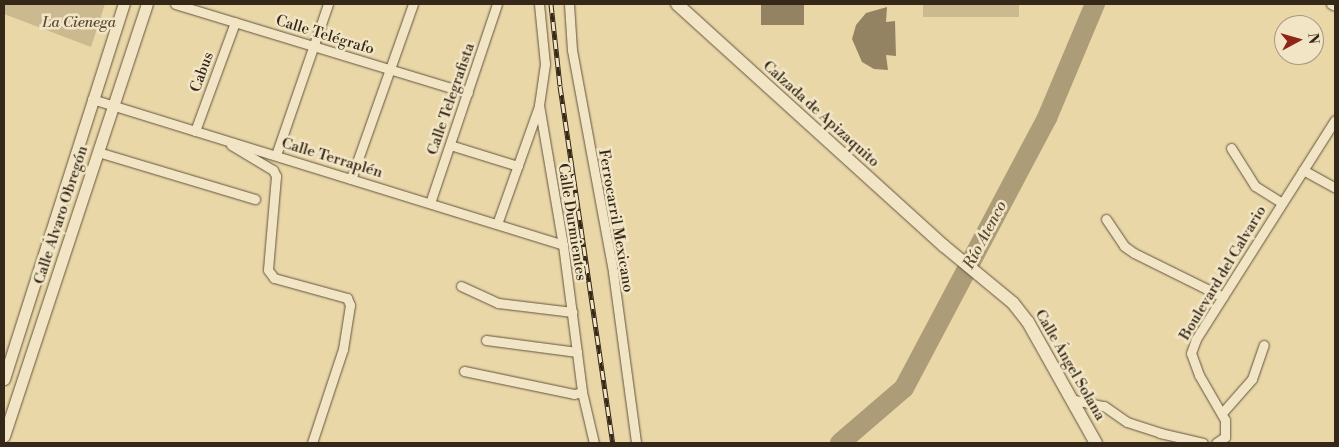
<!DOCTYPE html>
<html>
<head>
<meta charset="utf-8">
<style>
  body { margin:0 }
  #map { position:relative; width:1339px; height:447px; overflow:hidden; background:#ead7a8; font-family:"Libre Bodoni",serif }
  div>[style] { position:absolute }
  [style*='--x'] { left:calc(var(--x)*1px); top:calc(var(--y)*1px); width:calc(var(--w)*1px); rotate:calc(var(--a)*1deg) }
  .green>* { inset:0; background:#cbb990; transform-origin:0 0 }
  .river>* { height:20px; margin:-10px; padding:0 10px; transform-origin:10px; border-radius:10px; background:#ac9c77 }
  .building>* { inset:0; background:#938363; transform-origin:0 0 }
  .roads { filter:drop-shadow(0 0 1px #62543d) drop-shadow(0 0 1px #62543d) }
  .minor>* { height:9px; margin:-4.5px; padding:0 4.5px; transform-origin:4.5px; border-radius:4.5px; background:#f1e5c6 }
  .tertiary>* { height:11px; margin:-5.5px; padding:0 5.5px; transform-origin:5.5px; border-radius:5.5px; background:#f1e5c6 }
  .secondary>* { height:12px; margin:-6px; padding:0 6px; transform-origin:6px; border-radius:6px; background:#f1e5c6 }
  .rail>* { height:5px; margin-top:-2.5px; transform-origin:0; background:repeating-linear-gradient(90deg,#f1e5c6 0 9px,#352819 0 18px); box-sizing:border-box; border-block:1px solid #352819 }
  span { translate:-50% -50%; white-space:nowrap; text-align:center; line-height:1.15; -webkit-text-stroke:5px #f1e5c6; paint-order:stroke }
  .park-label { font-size:15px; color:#5a4c37; font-style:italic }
  .street-label { font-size:15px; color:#352819 }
  .water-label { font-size:16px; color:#594b35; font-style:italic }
  .frame { position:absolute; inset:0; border:5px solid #352819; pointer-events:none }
  .north { position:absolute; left:1274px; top:15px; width:50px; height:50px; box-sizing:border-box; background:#f1e5c6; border:1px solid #a69981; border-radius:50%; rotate:84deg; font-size:14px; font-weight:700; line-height:20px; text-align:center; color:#352819 }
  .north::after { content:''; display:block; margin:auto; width:18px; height:22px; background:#8f2418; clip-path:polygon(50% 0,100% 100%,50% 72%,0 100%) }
</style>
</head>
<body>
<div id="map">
  <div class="green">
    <div style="clip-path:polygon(4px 4px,105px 4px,91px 47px,4px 14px)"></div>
    <div style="left:923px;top:4px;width:96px;height:13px"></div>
  </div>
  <div class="river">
    <div style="--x:840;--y:443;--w:84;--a:-40.7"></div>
    <div style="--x:904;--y:388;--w:306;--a:-62.1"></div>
    <div style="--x:1047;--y:118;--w:124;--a:-67.2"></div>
  </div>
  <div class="building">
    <div style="left:761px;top:4px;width:43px;height:21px"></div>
    <div style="clip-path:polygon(887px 7px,886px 22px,895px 21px,896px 56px,886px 55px,888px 70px,874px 69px,862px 62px,852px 39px,856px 25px,866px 13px)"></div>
  </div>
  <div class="roads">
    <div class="minor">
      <div style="--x:175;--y:4;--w:306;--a:16.9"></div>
      <div style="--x:539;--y:4;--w:60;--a:84.3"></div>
      <div style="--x:545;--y:64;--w:41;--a:98.3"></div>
      <div style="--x:539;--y:105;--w:142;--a:80.3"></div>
      <div style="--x:563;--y:245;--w:148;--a:82.6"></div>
      <div style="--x:582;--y:392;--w:52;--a:76.8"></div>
      <div style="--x:569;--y:4;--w:46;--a:86.3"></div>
      <div style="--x:572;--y:50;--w:226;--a:79.5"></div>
      <div style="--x:613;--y:272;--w:173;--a:82.3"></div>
      <div style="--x:1331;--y:4;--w:4;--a:27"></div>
      <div style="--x:92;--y:99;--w:493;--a:17.2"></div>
      <div style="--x:195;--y:131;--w:116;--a:-69.8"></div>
      <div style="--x:231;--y:145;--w:49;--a:30.8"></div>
      <div style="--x:273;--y:170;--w:7;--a:63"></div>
      <div style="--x:276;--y:176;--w:94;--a:94.9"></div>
      <div style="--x:268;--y:270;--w:10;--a:53"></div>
      <div style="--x:274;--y:278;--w:76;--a:15.3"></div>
      <div style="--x:347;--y:298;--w:8;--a:67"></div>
      <div style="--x:350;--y:305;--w:45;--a:99"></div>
      <div style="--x:343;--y:349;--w:99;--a:108.3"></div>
      <div style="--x:450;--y:145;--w:71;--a:17.2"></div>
      <div style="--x:1231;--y:148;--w:45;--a:57.7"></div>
      <div style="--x:1255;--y:186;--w:32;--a:32"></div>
      <div style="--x:98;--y:152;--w:164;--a:16.7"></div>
      <div style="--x:276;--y:155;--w:160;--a:-71"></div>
      <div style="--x:1303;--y:170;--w:37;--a:29"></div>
      <div style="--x:351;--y:179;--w:186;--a:-70.5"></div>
      <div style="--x:430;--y:203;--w:210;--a:-71.4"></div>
      <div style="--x:1106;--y:219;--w:32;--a:56"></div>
      <div style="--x:1124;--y:246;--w:12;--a:35"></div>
      <div style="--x:1134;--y:253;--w:99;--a:26.3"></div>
      <div style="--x:497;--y:224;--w:125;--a:-70.4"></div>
      <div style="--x:461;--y:286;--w:41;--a:24.7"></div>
      <div style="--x:498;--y:303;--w:75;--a:6.9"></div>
      <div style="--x:486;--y:340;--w:92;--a:7.5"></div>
      <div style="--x:464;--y:371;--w:112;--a:11.8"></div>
      <div style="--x:574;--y:394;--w:8;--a:-14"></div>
      <div style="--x:1070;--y:399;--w:35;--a:12"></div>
      <div style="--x:1104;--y:406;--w:28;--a:35"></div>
      <div style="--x:1127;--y:422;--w:35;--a:18"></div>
      <div style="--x:1160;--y:433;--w:44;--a:13.1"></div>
      <div style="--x:1222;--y:413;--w:45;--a:-48.6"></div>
      <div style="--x:1252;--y:379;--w:36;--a:-71"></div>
      <div style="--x:1216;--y:443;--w:11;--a:-34"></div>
      <div style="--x:1225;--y:437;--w:17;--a:-90"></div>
      <div style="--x:1225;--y:420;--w:52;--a:-120"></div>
      <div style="--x:1199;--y:375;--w:23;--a:-110"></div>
      <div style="--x:1191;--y:353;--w:15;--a:-70"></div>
      <div style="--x:1196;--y:339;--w:259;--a:-57.6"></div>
    </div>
    <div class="tertiary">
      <div style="--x:4;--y:379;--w:394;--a:-72.3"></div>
      <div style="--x:4;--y:436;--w:455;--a:-71.7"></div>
    </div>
    <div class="secondary">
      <div style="--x:677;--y:4;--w:360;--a:42.2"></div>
      <div style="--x:944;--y:246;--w:89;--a:39.6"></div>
      <div style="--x:1013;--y:303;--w:24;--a:52"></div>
      <div style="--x:1028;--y:322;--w:139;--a:60.7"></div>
    </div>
  </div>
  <div class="rail">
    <div style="--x:551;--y:4;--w:82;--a:83.7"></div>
    <div style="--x:560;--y:86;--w:361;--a:81.6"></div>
  </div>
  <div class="park-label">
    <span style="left:79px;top:23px">La Cienega</span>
  </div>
  <div class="street-label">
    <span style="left:325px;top:35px;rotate:17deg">Calle Telégrafo</span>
    <span style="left:202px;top:72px;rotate:-70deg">Cabus</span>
    <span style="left:451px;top:99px;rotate:-71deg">Calle Telegrafista</span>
    <span style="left:821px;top:114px;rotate:42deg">Calzada de Apizaquito</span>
    <span style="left:332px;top:158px;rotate:17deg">Calle Terraplén</span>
    <span style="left:61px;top:215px;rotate:-72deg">Calle Álvaro Obregón</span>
    <span style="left:616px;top:221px;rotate:80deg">Ferrocarril Mexicano</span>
    <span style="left:572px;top:222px;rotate:81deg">Calle Durmientes</span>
    <span style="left:1223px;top:273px;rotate:-59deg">Boulevard del Calvario</span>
    <span style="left:1070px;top:365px;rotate:60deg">Calle Ángel Solana</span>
  </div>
  <div class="water-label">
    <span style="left:985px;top:235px;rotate:-62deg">Río Atenco</span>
  </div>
  <div class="frame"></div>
  <div class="north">N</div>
</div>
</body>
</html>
